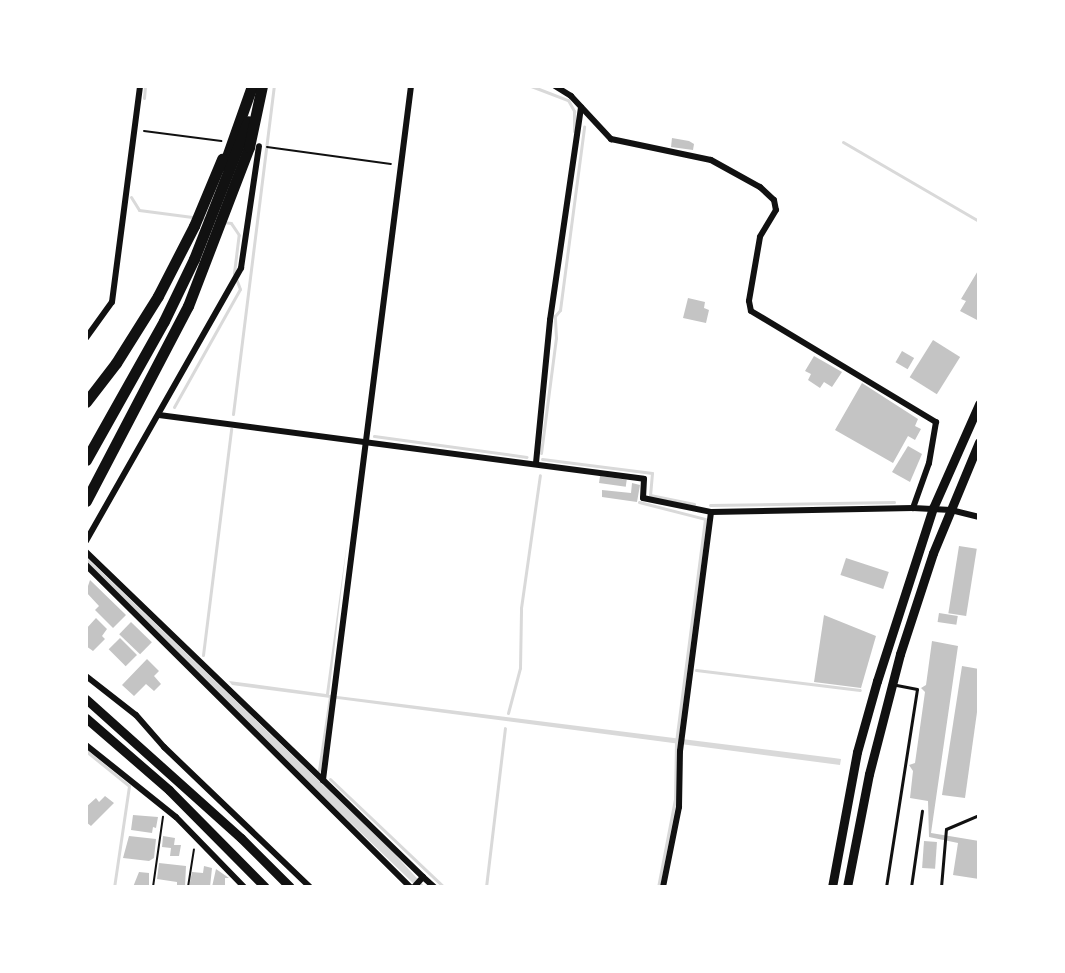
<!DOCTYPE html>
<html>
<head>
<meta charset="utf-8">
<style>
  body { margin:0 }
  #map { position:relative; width:1065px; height:973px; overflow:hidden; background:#fff; font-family:Mulish,sans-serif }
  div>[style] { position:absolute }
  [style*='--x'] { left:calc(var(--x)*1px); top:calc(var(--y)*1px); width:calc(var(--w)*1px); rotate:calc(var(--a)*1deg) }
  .water>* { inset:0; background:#d9d9d9 }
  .stream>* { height:3px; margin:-1.5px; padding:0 1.5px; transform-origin:1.5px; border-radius:1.5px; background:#d9d9d9 }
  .building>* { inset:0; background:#c4c4c4; transform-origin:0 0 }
  .path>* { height:2px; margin:-1px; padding:0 1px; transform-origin:1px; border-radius:1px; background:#111 }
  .service>* { height:3px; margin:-1.5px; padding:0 1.5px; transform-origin:1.5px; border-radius:1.5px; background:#111 }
  .minor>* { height:6px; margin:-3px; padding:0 3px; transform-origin:3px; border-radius:3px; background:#111 }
  .primary>* { height:9px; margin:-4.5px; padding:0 4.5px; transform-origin:4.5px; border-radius:4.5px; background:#111 }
  .motorway>* { height:11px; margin:-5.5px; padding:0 5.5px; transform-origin:5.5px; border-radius:5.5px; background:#111 }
  span { translate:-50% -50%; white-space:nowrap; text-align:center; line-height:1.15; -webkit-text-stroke:6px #fff; paint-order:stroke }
  .frame { position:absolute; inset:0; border:88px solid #fff; pointer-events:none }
</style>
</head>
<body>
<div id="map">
  <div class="water">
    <div style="clip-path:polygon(347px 542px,329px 695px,834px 758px,841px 759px,840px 765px,232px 685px,229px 681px,326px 694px)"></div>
    <div style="clip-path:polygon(86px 557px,391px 850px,425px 887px,413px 883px,86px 568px)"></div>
  </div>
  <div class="stream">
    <div style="--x:531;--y:86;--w:40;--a:21"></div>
    <div style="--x:568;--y:100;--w:13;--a:61"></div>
    <div style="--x:574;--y:111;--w:20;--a:90"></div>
    <div style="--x:144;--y:98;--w:12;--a:-85"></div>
    <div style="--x:843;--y:142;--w:157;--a:30.2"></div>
    <div style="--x:131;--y:197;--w:15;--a:58"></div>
    <div style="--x:139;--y:210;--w:69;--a:7.5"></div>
    <div style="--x:174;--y:407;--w:135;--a:-60.8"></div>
    <div style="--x:240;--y:289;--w:17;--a:-111"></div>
    <div style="--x:234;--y:273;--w:38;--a:-83"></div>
    <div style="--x:239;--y:235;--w:14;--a:-124"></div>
    <div style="--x:231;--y:223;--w:8;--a:-173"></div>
    <div style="--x:233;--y:414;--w:331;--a:-82.9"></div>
    <div style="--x:374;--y:436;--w:154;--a:7.8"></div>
    <div style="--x:541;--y:453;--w:116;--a:-82.6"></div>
    <div style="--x:556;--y:338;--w:22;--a:-93"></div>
    <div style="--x:555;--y:316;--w:8;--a:-50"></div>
    <div style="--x:560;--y:310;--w:185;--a:-82.5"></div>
    <div style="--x:542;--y:459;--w:111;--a:7.3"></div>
    <div style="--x:652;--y:473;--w:22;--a:95"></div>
    <div style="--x:650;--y:495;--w:45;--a:11.6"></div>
    <div style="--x:639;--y:502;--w:68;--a:14.4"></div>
    <div style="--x:705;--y:519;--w:224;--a:97.4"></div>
    <div style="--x:676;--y:741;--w:58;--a:91"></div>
    <div style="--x:675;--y:799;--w:90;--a:100.9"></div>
    <div style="--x:710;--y:505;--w:184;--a:-0.9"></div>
    <div style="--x:203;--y:655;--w:228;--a:-82.9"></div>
    <div style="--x:696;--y:670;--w:165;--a:7"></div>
    <div style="--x:508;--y:713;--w:47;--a:-75.1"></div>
    <div style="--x:520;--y:668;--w:60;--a:-89"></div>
    <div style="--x:521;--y:608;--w:134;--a:-81.9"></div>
    <div style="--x:86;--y:751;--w:55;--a:39.1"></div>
    <div style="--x:129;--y:786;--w:102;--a:98.4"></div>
    <div style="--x:319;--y:770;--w:75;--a:-81.5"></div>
    <div style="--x:330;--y:779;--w:157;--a:43.5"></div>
    <div style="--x:486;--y:887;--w:160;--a:-83.2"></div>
  </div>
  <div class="building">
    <div style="clip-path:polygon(672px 138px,689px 141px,694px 144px,693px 150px,671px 147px)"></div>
    <div style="clip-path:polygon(979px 269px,979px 321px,960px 311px,966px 301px,961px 299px)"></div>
    <div style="clip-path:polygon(688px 298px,705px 302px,704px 308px,709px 310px,706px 323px,683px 318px)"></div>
    <div style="left:933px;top:340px;width:32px;height:44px;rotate:32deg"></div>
    <div style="left:902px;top:351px;width:14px;height:13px;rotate:30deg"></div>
    <div style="clip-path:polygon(814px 356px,842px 372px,832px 387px,824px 382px,820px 388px,808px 380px,811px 374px,805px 371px)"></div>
    <div style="clip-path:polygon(862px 383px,918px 419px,915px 426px,921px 429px,915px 440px,908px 436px,893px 463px,835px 430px)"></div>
    <div style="clip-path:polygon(908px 446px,922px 454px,910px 482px,892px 472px)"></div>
    <div style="left:600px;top:476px;width:27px;height:7px;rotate:8deg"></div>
    <div style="clip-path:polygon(632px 483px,640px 485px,637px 502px,602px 497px,602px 490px,631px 493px)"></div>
    <div style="left:959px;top:546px;width:18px;height:68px;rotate:9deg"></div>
    <div style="left:846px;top:558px;width:45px;height:18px;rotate:18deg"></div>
    <div style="clip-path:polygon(90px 580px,126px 615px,113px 628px,95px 610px,99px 606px,86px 592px)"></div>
    <div style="left:939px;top:613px;width:19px;height:9px;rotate:9deg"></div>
    <div style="clip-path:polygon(824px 615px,876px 636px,861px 688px,814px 682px)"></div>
    <div style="clip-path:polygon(96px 618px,107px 629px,102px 636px,105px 639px,93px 651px,86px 646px,86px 629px)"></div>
    <div style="left:131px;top:622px;width:29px;height:17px;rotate:44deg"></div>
    <div style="left:120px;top:638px;width:24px;height:16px;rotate:45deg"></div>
    <div style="clip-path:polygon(932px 641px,958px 646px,931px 833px,979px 841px,979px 879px,953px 875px,958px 843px,929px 837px,928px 801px,910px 798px,913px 771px,909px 765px,915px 763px,925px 692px,921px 688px,926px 685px)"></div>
    <div style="clip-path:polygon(147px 659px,159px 671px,154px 676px,161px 684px,154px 691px,146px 684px,134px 696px,122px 685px)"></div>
    <div style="clip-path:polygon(962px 666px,979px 669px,979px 698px,965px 798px,942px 795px)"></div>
    <div style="clip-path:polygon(105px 796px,114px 803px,91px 826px,86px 822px,86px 807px,96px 798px,99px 802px)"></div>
    <div style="clip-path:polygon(133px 815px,158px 817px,156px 828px,153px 827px,152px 833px,131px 830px)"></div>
    <div style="clip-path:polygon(129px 836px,156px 839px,154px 858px,149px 861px,123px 858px)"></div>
    <div style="clip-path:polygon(163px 836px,175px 838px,174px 845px,181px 845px,179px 856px,170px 856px,171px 848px,162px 847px)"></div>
    <div style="left:924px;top:841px;width:13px;height:27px;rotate:4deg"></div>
    <div style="clip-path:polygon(159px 863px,186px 866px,185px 887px,177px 887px,177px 882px,157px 879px)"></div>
    <div style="clip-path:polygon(204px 866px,212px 868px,210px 887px,189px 887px,192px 872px,203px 873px)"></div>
    <div style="clip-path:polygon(216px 869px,229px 878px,225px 878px,225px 887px,212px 887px)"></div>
    <div style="clip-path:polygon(139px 872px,149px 873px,149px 887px,133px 887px)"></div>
  </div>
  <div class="path">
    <div style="--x:144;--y:131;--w:78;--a:7.4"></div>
    <div style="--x:267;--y:147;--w:125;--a:7.8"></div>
    <div style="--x:153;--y:887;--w:71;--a:-81.9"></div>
    <div style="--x:188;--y:887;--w:38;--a:-81"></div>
  </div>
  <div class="service">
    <div style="--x:886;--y:887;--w:200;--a:-81.1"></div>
    <div style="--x:917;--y:689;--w:21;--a:-169"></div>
    <div style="--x:911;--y:887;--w:77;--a:-81.8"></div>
    <div style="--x:941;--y:887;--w:58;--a:-85.1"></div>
    <div style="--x:946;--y:829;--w:36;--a:-23"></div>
    <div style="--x:979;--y:815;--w:26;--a:-90"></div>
  </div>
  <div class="minor">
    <div style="--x:411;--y:86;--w:700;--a:97.23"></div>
    <div style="--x:323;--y:780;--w:139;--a:44.1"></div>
    <div style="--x:423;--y:877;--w:13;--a:132"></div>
    <div style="--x:555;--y:86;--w:19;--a:32"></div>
    <div style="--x:571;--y:96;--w:59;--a:47.1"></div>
    <div style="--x:611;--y:139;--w:102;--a:11.9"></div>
    <div style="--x:711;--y:160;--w:56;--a:28.9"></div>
    <div style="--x:760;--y:187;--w:19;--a:43"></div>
    <div style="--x:774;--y:200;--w:10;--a:79"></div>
    <div style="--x:776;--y:210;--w:31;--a:121"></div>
    <div style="--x:760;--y:237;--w:65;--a:99.8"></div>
    <div style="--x:749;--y:301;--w:10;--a:79"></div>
    <div style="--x:751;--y:311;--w:216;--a:31"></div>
    <div style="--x:936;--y:422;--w:42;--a:99.7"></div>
    <div style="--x:929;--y:463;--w:48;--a:109.6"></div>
    <div style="--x:913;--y:508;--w:38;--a:3"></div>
    <div style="--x:951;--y:510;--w:29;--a:14"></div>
    <div style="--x:86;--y:338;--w:44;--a:-54.2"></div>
    <div style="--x:112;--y:302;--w:218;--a:-82.6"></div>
    <div style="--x:159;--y:415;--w:489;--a:7.5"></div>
    <div style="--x:644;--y:479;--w:19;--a:93"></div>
    <div style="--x:643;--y:498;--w:69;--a:11.6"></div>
    <div style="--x:711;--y:512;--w:202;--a:-1.1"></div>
    <div style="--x:536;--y:463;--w:144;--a:-84.4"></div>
    <div style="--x:550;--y:320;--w:215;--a:-81.7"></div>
    <div style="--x:86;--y:541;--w:314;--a:-60.4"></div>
    <div style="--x:241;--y:268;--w:123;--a:-81.6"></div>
    <div style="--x:86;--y:552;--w:329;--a:43.9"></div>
    <div style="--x:86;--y:565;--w:457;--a:44.8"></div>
    <div style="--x:86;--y:676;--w:63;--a:38"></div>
    <div style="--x:136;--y:715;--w:43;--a:48.8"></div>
    <div style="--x:164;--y:747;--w:202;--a:43.8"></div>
    <div style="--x:86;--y:745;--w:115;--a:38.7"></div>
    <div style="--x:176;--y:817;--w:98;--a:45.8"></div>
    <div style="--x:423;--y:877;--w:15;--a:42"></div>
    <div style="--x:663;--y:887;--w:82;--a:-78.7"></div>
    <div style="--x:679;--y:807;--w:56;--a:-89"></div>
    <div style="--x:680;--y:751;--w:241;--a:-82.6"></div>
  </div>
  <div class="primary">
    <div style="--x:86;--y:699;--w:208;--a:41.9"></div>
    <div style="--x:241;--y:838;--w:69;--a:45"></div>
    <div style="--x:86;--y:718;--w:110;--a:40.9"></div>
    <div style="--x:169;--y:790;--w:136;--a:45.3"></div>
    <div style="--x:832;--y:887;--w:137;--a:-79.5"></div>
    <div style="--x:857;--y:752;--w:74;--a:-74.3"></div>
    <div style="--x:877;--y:681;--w:182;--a:-72.1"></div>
    <div style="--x:933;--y:508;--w:114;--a:-66.1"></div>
    <div style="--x:847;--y:887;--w:115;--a:-79"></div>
    <div style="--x:869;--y:774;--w:124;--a:-75.5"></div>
    <div style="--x:900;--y:654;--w:106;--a:-71.9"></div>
    <div style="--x:933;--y:553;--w:120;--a:-67.5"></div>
  </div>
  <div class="motorway">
    <div style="--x:224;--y:165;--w:84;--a:-70.5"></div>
    <div style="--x:86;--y:402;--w:49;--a:-52.4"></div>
    <div style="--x:116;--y:363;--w:79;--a:-57.9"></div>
    <div style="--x:158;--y:296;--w:79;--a:-62.8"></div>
    <div style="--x:194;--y:226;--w:73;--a:-67.3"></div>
    <div style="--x:86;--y:460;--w:159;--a:-60.7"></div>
    <div style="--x:164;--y:321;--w:69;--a:-64.2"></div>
    <div style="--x:194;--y:259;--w:148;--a:-68.6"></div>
    <div style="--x:86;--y:501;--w:220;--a:-62.4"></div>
    <div style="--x:188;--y:306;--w:170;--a:-69"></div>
    <div style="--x:249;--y:147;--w:62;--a:-78"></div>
  </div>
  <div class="frame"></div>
</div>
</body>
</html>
